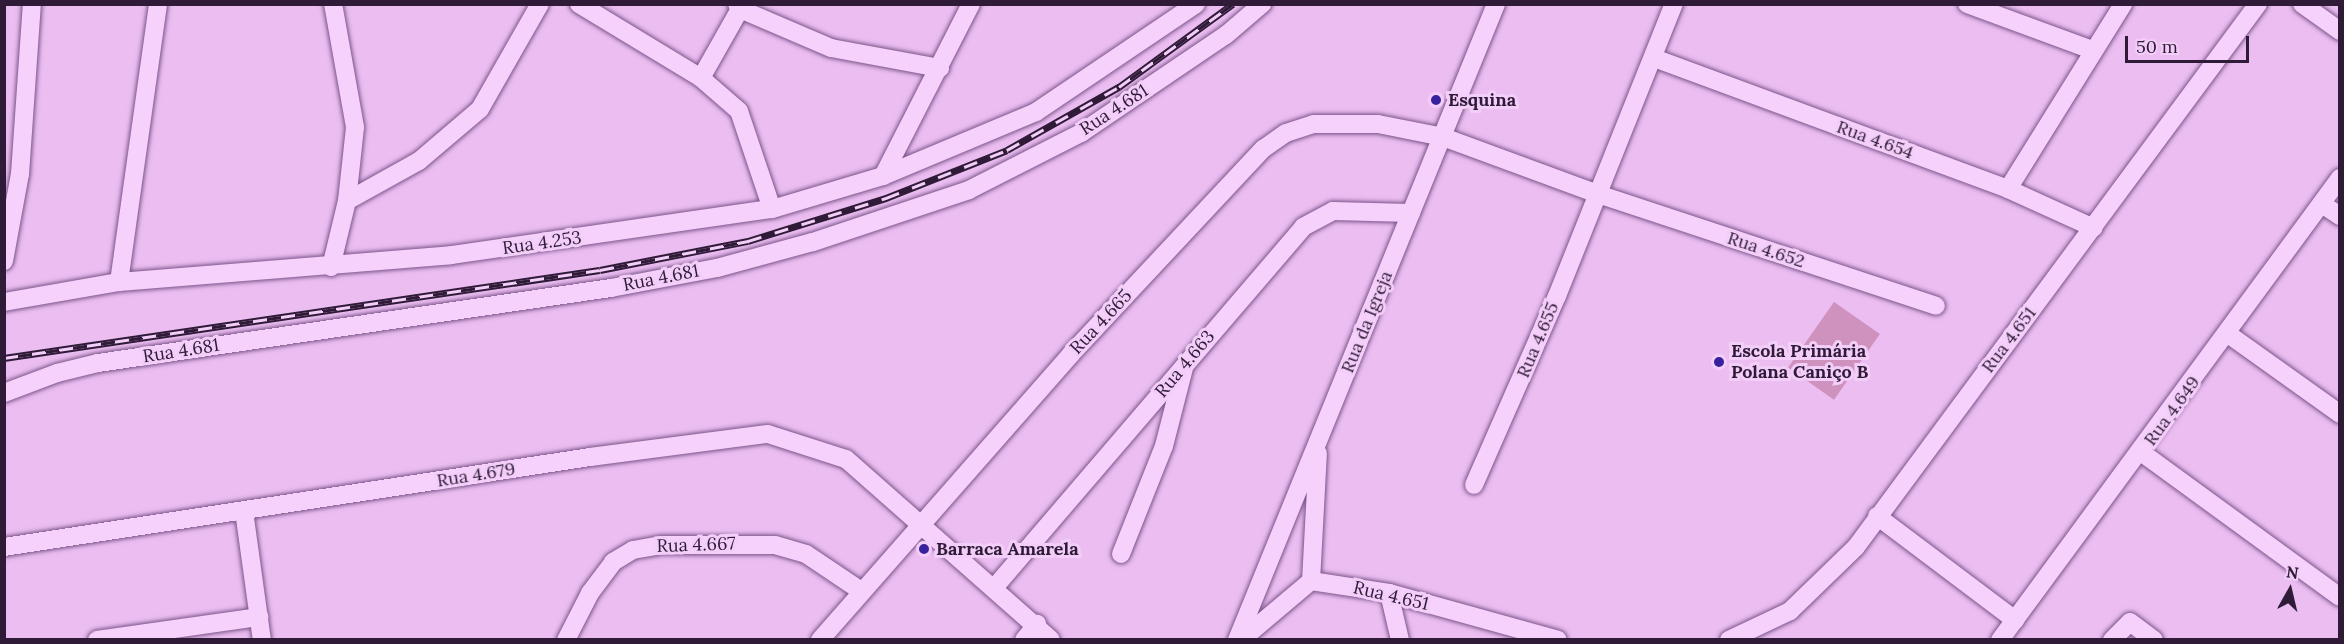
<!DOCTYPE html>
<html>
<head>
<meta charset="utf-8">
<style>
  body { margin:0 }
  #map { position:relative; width:2344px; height:644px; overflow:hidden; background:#ebbdf1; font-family:Lora,serif }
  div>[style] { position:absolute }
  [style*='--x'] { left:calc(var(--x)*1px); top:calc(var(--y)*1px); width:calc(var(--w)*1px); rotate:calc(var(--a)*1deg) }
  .green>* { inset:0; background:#cf91bd; transform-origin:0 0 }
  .roads { filter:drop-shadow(0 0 2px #7b558a) drop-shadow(0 0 2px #7b558a) }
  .minor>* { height:18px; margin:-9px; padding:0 9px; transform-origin:9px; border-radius:9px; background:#f6d1fb }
  .rail>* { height:7px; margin-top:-3.5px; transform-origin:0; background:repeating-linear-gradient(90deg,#f3cef8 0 14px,#2f1b38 0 28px); box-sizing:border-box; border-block:2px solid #2f1b38 }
  .dots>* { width:16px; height:16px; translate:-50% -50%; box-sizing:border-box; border:3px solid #f3cef8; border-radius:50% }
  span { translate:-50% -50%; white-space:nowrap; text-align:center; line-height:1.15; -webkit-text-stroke:6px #f3cef8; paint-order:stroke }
  .poi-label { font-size:18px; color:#2f1b38; font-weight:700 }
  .left { translate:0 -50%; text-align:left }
  .street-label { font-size:18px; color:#2f1b38 }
  .frame { position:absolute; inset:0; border:6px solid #2f1b38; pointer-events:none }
  .north { position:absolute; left:2260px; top:560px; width:60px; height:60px; -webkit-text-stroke:4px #f3cef8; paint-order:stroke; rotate:8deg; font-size:16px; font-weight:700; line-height:24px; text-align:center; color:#2f1b38 }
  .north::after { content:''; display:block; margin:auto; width:21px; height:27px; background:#2f1b38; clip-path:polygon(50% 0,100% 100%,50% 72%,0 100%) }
  .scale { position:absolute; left:2125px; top:36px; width:124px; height:27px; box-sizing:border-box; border:3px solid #2f1b38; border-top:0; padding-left:8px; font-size:18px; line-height:21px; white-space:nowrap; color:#2f1b38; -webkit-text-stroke:4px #f3cef8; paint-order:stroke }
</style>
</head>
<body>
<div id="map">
  <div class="green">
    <div style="left:1834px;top:302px;width:56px;height:80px;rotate:35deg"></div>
  </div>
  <div class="roads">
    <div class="minor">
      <div style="--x:579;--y:4;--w:143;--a:31.2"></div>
      <div style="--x:701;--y:78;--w:50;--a:41"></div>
      <div style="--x:739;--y:111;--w:103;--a:71.4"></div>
      <div style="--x:737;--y:4;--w:6;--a:59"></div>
      <div style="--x:740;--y:9;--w:99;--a:23.2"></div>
      <div style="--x:831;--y:48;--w:111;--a:10.4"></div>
      <div style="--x:1967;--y:4;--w:133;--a:20.2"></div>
      <div style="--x:2302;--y:4;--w:47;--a:35.4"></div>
      <div style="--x:1654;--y:58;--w:377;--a:20.3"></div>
      <div style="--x:2008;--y:189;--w:94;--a:24.4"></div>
      <div style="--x:701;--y:78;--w:79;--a:-60.5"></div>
      <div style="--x:883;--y:176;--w:193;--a:-62.9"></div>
      <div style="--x:2008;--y:189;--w:218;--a:-58.1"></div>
      <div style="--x:347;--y:201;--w:82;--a:-29.1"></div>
      <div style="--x:419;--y:161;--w:80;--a:-40.4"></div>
      <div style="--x:480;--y:109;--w:121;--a:-60.3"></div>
      <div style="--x:2322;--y:204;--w:22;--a:34"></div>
      <div style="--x:4;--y:261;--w:88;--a:-79.6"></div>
      <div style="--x:20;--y:174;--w:170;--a:-86"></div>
      <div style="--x:331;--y:267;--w:68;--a:-76.4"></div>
      <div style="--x:347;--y:201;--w:74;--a:-83.8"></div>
      <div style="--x:355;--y:127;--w:125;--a:-100.1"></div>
      <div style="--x:119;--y:282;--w:281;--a:-82"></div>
      <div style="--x:4;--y:302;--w:117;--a:-9.9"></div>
      <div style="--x:119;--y:282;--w:333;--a:-4.6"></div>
      <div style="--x:451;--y:255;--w:324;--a:-8.2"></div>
      <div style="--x:772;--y:209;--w:116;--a:-16.6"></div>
      <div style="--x:883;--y:176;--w:166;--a:-22.7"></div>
      <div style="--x:1036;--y:112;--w:193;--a:-34"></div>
      <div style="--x:2228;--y:334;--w:138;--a:35.5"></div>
      <div style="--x:4;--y:393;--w:57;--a:-20.7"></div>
      <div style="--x:57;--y:373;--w:42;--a:-13.7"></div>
      <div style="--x:98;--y:363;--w:518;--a:-8.32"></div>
      <div style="--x:611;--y:288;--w:108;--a:-10.7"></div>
      <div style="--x:717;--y:268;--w:99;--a:-15.2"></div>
      <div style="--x:813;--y:242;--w:164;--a:-18.4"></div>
      <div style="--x:969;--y:190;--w:126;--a:-27"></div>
      <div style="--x:1081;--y:133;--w:175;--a:-34.1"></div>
      <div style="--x:1226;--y:35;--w:48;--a:-40.7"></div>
      <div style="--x:2141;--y:452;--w:246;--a:36.1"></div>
      <div style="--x:1474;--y:485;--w:206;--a:-66.3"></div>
      <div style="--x:1557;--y:296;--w:315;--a:-68.2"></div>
      <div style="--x:244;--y:511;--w:130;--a:82.1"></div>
      <div style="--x:1877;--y:516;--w:173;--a:37"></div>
      <div style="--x:4;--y:547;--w:593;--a:-8.73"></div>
      <div style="--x:590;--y:457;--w:179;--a:-7.4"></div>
      <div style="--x:768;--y:434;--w:82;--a:17.8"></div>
      <div style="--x:846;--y:459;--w:273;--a:41.4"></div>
      <div style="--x:1121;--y:554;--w:116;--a:-68.3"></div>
      <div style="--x:1164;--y:446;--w:81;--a:-75.6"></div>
      <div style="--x:1311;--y:581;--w:79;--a:8.7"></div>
      <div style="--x:1389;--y:593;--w:175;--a:15.5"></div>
      <div style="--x:1311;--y:581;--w:128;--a:-86.9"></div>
      <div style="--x:994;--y:588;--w:475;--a:-49.4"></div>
      <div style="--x:1303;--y:227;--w:34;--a:-28"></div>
      <div style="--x:1333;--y:211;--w:78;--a:1.5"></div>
      <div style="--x:1389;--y:593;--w:48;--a:76.8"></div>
      <div style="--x:97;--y:640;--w:164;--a:-8.1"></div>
      <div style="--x:566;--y:640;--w:53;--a:-62.9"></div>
      <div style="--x:590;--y:593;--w:39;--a:-53"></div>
      <div style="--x:613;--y:562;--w:23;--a:-31"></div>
      <div style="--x:633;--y:550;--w:28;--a:-10"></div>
      <div style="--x:661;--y:545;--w:114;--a:0"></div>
      <div style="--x:775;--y:545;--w:32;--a:16"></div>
      <div style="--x:806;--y:554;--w:66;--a:33.9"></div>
      <div style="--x:820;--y:640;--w:381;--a:-48.7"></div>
      <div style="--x:1071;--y:354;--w:281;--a:-46.9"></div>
      <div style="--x:1263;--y:149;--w:28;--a:-35"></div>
      <div style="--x:1286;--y:133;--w:29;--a:-18"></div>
      <div style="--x:1314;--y:124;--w:64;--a:0"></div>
      <div style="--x:1378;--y:124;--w:66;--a:11.3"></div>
      <div style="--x:1443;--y:137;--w:162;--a:20.2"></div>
      <div style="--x:1595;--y:193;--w:359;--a:18.3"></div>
      <div style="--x:1024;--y:640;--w:21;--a:-51"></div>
      <div style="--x:1237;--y:640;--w:687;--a:-67.84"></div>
      <div style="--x:1241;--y:640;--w:92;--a:-40.1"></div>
      <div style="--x:1729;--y:640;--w:68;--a:-25.4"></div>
      <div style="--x:1790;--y:611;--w:92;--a:-44.1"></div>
      <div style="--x:1856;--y:547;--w:676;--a:-53.49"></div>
      <div style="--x:2000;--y:640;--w:574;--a:-53.65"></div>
      <div style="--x:2112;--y:640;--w:25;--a:-45"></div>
      <div style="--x:2130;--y:622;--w:30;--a:37"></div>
    </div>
  </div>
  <div class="rail">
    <div style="--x:4;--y:358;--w:602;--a:-8.4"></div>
    <div style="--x:600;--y:270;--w:151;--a:-11.1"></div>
    <div style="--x:748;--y:241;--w:145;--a:-17.3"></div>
    <div style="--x:886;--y:198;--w:130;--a:-21.6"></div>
    <div style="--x:1007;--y:150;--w:129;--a:-29.4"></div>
    <div style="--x:1119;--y:87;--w:141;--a:-36.1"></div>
  </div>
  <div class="dots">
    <div style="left:1436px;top:100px;background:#37219d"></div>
    <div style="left:1719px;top:362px;background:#37219d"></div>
    <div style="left:924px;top:549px;background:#37219d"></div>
  </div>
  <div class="poi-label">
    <span class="left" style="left:1448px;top:100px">Esquina</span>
    <span class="left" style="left:1731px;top:362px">Escola Primária<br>Polana Caniço B</span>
    <span class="left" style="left:936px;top:549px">Barraca Amarela</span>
  </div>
  <div class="street-label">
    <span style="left:1114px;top:110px;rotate:-33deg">Rua 4.681</span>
    <span style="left:1875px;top:140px;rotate:20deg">Rua 4.654</span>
    <span style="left:542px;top:243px;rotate:-8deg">Rua 4.253</span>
    <span style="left:1766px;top:250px;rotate:18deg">Rua 4.652</span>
    <span style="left:661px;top:278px;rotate:-11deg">Rua 4.681</span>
    <span style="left:1101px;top:322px;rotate:-47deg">Rua 4.665</span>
    <span style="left:1367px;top:322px;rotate:-68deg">Rua da Igreja</span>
    <span style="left:1538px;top:340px;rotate:-67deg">Rua 4.655</span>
    <span style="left:2009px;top:340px;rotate:-53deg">Rua 4.651</span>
    <span style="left:181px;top:351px;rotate:-9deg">Rua 4.681</span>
    <span style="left:1185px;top:364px;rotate:-50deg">Rua 4.663</span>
    <span style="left:2172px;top:411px;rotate:-54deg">Rua 4.649</span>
    <span style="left:476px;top:475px;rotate:-9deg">Rua 4.679</span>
    <span style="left:696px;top:545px;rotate:-2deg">Rua 4.667</span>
    <span style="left:1391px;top:596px;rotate:13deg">Rua 4.651</span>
  </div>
  <div class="frame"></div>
  <div class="north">N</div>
  <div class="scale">50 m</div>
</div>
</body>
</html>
